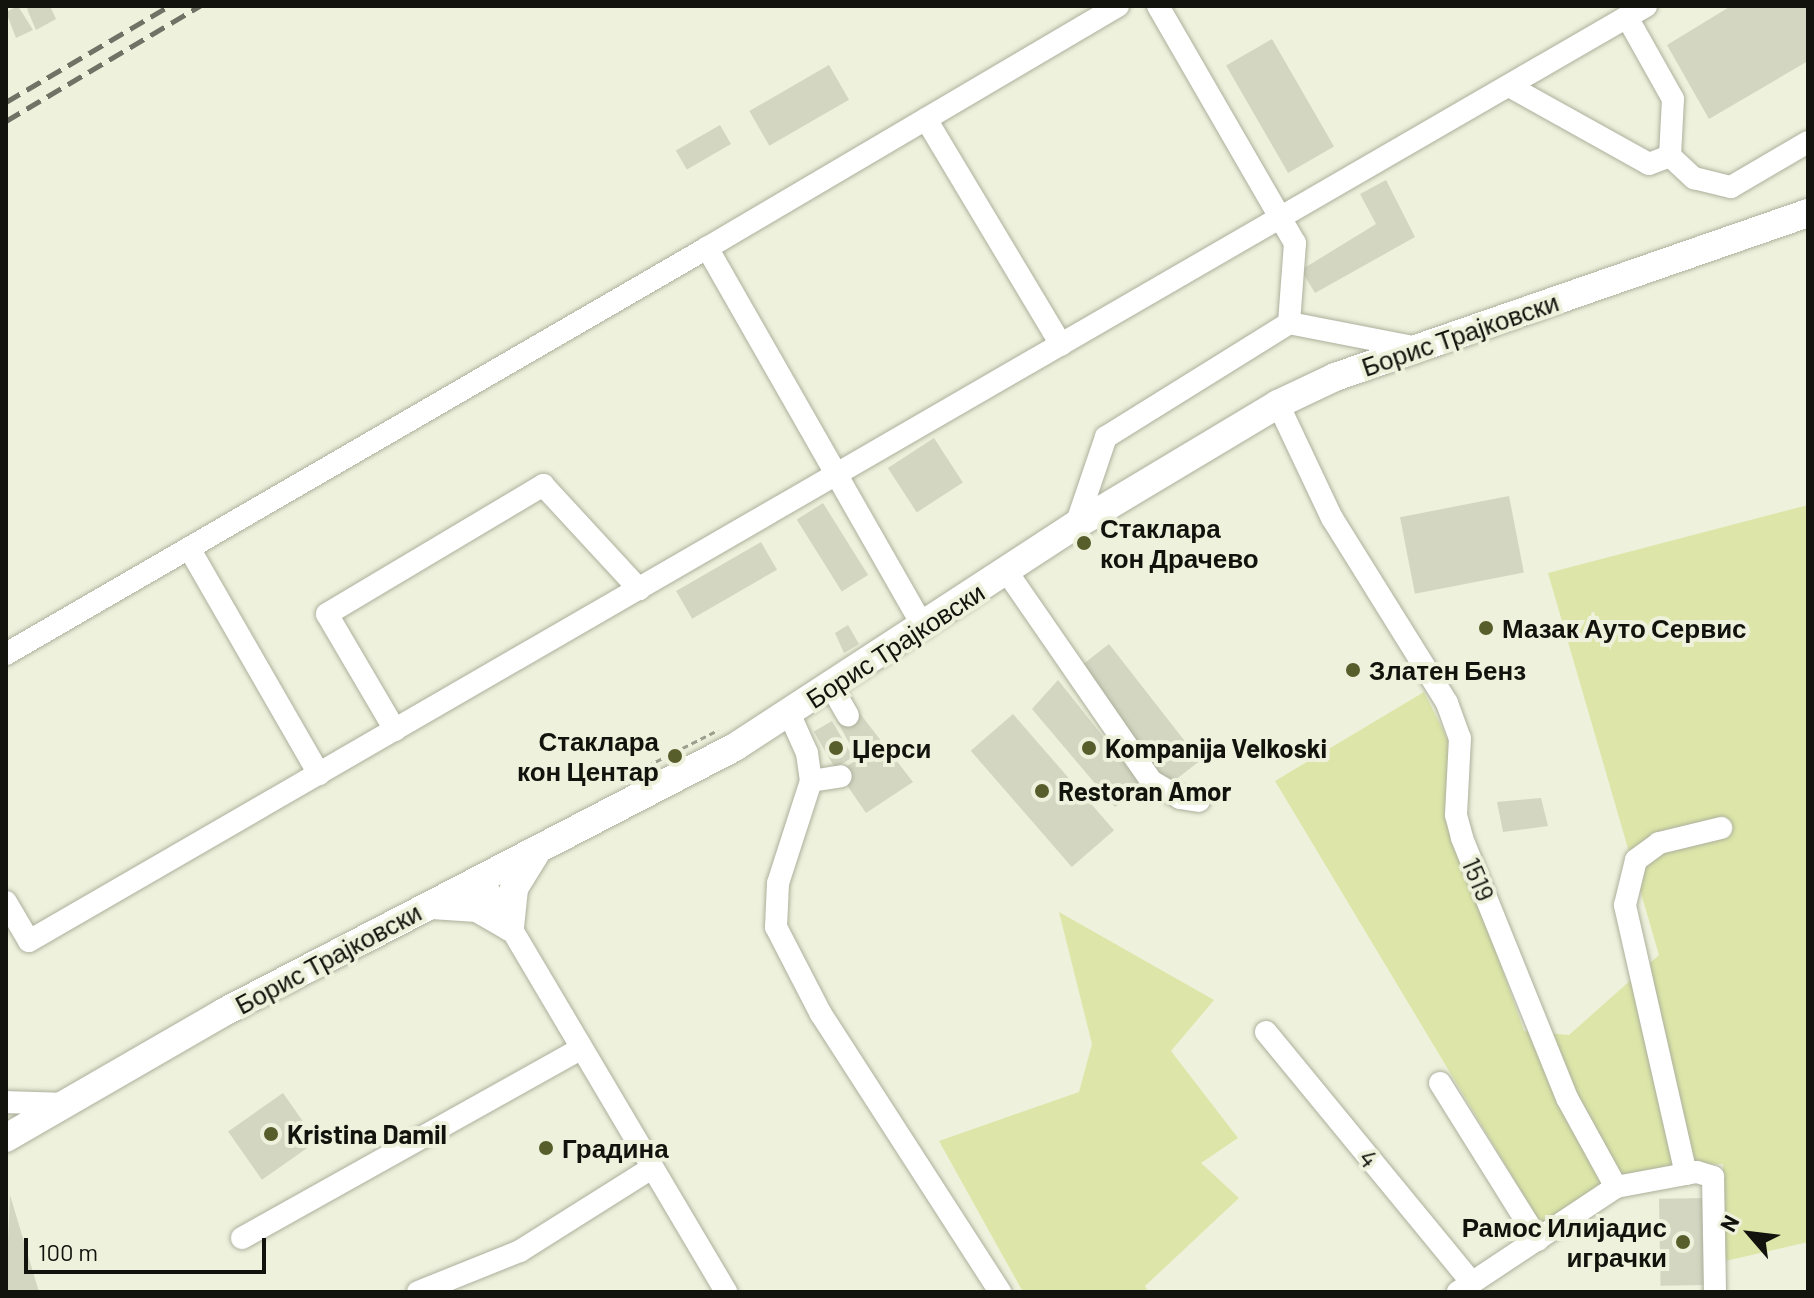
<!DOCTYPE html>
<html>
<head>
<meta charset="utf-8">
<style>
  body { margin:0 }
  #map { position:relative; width:1814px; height:1298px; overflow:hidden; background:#eef1dc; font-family:Barlow,sans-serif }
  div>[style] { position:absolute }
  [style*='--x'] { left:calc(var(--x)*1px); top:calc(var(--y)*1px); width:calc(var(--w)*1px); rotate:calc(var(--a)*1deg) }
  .green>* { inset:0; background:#dde6a8 }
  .building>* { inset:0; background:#d3d6c1; transform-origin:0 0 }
  .path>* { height:3px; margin-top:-1.5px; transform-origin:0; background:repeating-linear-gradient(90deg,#9c9e8e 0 6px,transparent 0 10px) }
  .roads { filter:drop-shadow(0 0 2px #acb09c) drop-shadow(0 0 2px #acb09c) }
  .minor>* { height:22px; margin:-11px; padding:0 11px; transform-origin:11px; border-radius:11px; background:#fff }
  .major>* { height:28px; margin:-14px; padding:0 14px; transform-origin:14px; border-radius:14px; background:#fff }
  .rail>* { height:5px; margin-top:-2.5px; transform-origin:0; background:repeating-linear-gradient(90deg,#707265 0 16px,transparent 0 24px) }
  .dots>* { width:22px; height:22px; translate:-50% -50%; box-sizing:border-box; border:4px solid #eef1dc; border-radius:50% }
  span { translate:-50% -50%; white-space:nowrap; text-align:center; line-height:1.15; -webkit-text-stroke:8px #eef1dc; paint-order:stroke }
  .street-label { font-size:26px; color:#12130c }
  .poi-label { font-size:26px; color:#12130c; font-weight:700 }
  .left { translate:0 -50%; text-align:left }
  .right { translate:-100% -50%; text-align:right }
  .frame { position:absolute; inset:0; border:8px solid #12130c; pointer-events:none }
  .north { position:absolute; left:1710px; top:1194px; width:80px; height:80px; -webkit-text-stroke:6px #eef1dc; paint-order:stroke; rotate:298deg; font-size:22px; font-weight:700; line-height:32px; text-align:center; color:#12130c }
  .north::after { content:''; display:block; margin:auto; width:28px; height:36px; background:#12130c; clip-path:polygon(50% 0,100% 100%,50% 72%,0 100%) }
  .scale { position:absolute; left:24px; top:1238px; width:242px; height:36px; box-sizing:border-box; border:4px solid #12130c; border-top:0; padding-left:10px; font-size:24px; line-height:28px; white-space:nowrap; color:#12130c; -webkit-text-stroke:6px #eef1dc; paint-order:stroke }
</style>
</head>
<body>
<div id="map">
  <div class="green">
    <div style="clip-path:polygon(1808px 505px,1808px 1242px,1721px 1262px,1723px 1164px,1685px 1165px,1541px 1224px,1275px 781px,1424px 692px,1451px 746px,1465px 864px,1524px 1031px,1569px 1035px,1659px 955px,1548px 573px)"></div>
    <div style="clip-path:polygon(1059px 912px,1214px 1000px,1171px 1051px,1238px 1138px,1201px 1163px,1239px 1198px,1145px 1286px,1148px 1292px,1023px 1292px,939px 1141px,1079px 1092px,1092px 1044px)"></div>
  </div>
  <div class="building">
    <div style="clip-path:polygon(18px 6px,33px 30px,16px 38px,6px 12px)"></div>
    <div style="clip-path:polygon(31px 6px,50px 6px,56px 19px,36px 30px,27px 9px)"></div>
    <div style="clip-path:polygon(1731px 6px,1808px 6px,1808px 61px,1709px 119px,1667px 45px)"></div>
    <div style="left:1272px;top:39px;width:124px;height:53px;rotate:60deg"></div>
    <div style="left:829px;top:65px;width:40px;height:92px;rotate:60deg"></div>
    <div style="left:720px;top:125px;width:22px;height:51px;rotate:60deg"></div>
    <div style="clip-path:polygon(1386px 180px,1415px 237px,1315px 293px,1301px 270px,1376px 224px,1360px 194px)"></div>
    <div style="left:934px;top:438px;width:53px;height:55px;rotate:57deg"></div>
    <div style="left:1509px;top:496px;width:78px;height:111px;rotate:79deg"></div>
    <div style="left:823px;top:503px;width:85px;height:31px;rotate:58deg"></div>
    <div style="left:761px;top:542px;width:32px;height:98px;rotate:60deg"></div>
    <div style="clip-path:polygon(848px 625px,859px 644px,844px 653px,835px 633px)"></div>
    <div style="left:1109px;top:644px;width:148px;height:41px;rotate:52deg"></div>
    <div style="clip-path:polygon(1058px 680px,1144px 788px,1115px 807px,1032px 709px)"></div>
    <div style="clip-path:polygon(858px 711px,913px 782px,866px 813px,838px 772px,858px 759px,837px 721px)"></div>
    <div style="left:1013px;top:714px;width:154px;height:56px;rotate:49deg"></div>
    <div style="left:832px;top:721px;width:42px;height:21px;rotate:60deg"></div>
    <div style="clip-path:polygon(1541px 798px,1548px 826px,1503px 832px,1497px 802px)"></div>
    <div style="left:283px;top:1093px;width:59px;height:67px;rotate:55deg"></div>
    <div style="clip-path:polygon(10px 1195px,39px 1292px,6px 1292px)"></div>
    <div style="left:1707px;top:1198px;width:87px;height:48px;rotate:89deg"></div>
  </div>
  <div class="path">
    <div style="--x:647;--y:766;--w:80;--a:-26.9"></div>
  </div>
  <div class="roads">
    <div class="minor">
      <div style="--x:1158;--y:6;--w:274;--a:60"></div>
      <div style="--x:1295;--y:243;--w:80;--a:94.3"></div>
      <div style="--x:1509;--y:86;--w:160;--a:29.1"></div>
      <div style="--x:1649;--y:164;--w:22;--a:-21"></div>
      <div style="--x:1670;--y:156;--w:57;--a:-87"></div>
      <div style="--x:1673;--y:99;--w:94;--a:-119.3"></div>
      <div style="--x:926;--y:119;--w:263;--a:59.1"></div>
      <div style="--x:1670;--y:156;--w:33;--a:43"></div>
      <div style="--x:1694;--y:178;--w:38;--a:14"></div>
      <div style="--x:1731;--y:187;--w:89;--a:-30.3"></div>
      <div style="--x:1278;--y:404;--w:126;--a:64.7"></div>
      <div style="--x:1332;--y:518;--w:218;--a:58.1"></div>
      <div style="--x:1447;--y:703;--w:37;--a:70"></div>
      <div style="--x:1460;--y:738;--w:77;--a:93"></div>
      <div style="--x:1456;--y:815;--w:24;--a:75"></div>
      <div style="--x:1462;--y:838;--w:280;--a:68"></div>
      <div style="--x:1567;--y:1098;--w:102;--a:61.2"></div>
      <div style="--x:1616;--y:1187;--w:190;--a:146.4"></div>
      <div style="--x:1076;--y:525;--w:93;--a:-71.2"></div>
      <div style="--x:1106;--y:437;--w:216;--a:-31.9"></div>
      <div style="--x:1289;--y:323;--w:131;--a:11"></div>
      <div style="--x:189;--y:548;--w:261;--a:60.1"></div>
      <div style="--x:1007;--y:572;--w:254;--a:55.4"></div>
      <div style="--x:1151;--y:781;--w:34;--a:30"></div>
      <div style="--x:1180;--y:798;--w:19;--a:9"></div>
      <div style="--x:924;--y:628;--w:438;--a:-119.7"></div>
      <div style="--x:707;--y:248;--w:477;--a:-30.5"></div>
      <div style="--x:6;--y:654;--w:810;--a:-30.08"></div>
      <div style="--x:831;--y:686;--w:34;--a:60"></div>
      <div style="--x:789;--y:713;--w:44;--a:65.8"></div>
      <div style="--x:807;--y:753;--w:28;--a:82"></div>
      <div style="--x:811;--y:781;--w:107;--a:107.9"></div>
      <div style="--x:778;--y:883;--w:44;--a:92.6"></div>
      <div style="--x:776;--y:927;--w:98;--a:62.7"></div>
      <div style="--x:821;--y:1014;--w:331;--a:57.2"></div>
      <div style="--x:395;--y:730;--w:134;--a:-120.4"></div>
      <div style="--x:327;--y:614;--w:252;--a:-30.8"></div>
      <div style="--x:543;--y:485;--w:142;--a:47.3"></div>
      <div style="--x:811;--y:781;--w:30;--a:-9"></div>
      <div style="--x:482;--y:879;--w:480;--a:59.4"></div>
      <div style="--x:6;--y:902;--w:45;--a:59.5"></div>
      <div style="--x:29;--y:941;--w:1868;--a:-30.04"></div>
      <div style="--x:1266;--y:1032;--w:325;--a:50.6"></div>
      <div style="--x:1440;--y:1083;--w:185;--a:58"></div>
      <div style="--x:6;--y:1102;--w:59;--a:1.9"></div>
      <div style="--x:1686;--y:1174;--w:276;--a:-102.8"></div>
      <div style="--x:1625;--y:905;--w:46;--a:-76.3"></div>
      <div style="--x:1636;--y:860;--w:29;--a:-36"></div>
      <div style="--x:1659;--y:843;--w:64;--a:-13.6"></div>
      <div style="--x:1616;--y:1187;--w:82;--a:-10.5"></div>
      <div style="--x:1697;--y:1172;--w:17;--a:17"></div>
      <div style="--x:1713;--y:1177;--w:115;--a:89"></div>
      <div style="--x:242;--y:1238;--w:387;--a:-29.2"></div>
      <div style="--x:418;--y:1292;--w:110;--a:-21.9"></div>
      <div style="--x:520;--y:1251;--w:156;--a:-32.2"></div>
    </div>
    <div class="major">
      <div style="--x:432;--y:905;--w:45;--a:3.8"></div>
      <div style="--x:477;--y:908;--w:38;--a:30"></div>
      <div style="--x:510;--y:927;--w:39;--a:-84"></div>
      <div style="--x:514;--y:888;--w:44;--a:-58.1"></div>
      <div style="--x:6;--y:1138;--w:252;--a:-30"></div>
      <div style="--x:224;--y:1012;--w:576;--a:-27.41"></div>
      <div style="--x:735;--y:747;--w:407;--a:-33.1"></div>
      <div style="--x:1076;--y:525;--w:235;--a:-30.9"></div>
      <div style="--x:1278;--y:404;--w:63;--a:-25.3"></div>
      <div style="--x:1335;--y:377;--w:501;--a:-19.12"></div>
    </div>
  </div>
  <div class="rail">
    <div style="--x:6;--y:102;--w:189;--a:-30.5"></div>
    <div style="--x:6;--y:121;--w:226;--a:-30.7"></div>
  </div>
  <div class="dots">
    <div style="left:1084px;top:543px;background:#575d2b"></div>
    <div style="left:1486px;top:628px;background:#575d2b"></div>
    <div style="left:1353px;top:670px;background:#575d2b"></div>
    <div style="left:836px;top:748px;background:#575d2b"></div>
    <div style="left:1089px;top:748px;background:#575d2b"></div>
    <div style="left:675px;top:756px;background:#575d2b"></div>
    <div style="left:1042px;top:791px;background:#575d2b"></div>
    <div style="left:271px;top:1134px;background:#575d2b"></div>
    <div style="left:546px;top:1148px;background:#575d2b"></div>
    <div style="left:1683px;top:1242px;background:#575d2b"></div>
  </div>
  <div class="street-label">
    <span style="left:1460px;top:334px;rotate:-19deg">Борис Трајковски</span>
    <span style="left:895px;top:645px;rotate:-33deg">Борис Трајковски</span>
    <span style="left:1479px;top:879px;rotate:67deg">1519</span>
    <span style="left:328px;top:958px;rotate:-28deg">Борис Трајковски</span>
    <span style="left:1369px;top:1158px;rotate:51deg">4</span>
  </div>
  <div class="poi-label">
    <span class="left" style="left:1100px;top:543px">Стаклара<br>кон Драчево</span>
    <span class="left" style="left:1502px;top:628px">Мазак Ауто Сервис</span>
    <span class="left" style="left:1369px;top:670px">Златен Бенз</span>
    <span class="right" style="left:659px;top:756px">Стаклара<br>кон Центар</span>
    <span class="left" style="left:852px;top:748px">Џерси</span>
    <span class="left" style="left:1105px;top:748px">Kompanija Velkoski</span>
    <span class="left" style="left:1058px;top:791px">Restoran Amor</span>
    <span class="left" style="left:287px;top:1134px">Kristina Damil</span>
    <span class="left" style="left:562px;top:1148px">Градина</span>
    <span class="right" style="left:1667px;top:1242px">Рамос Илијадис<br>играчки</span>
  </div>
  <div class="frame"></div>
  <div class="north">N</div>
  <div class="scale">100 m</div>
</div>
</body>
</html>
